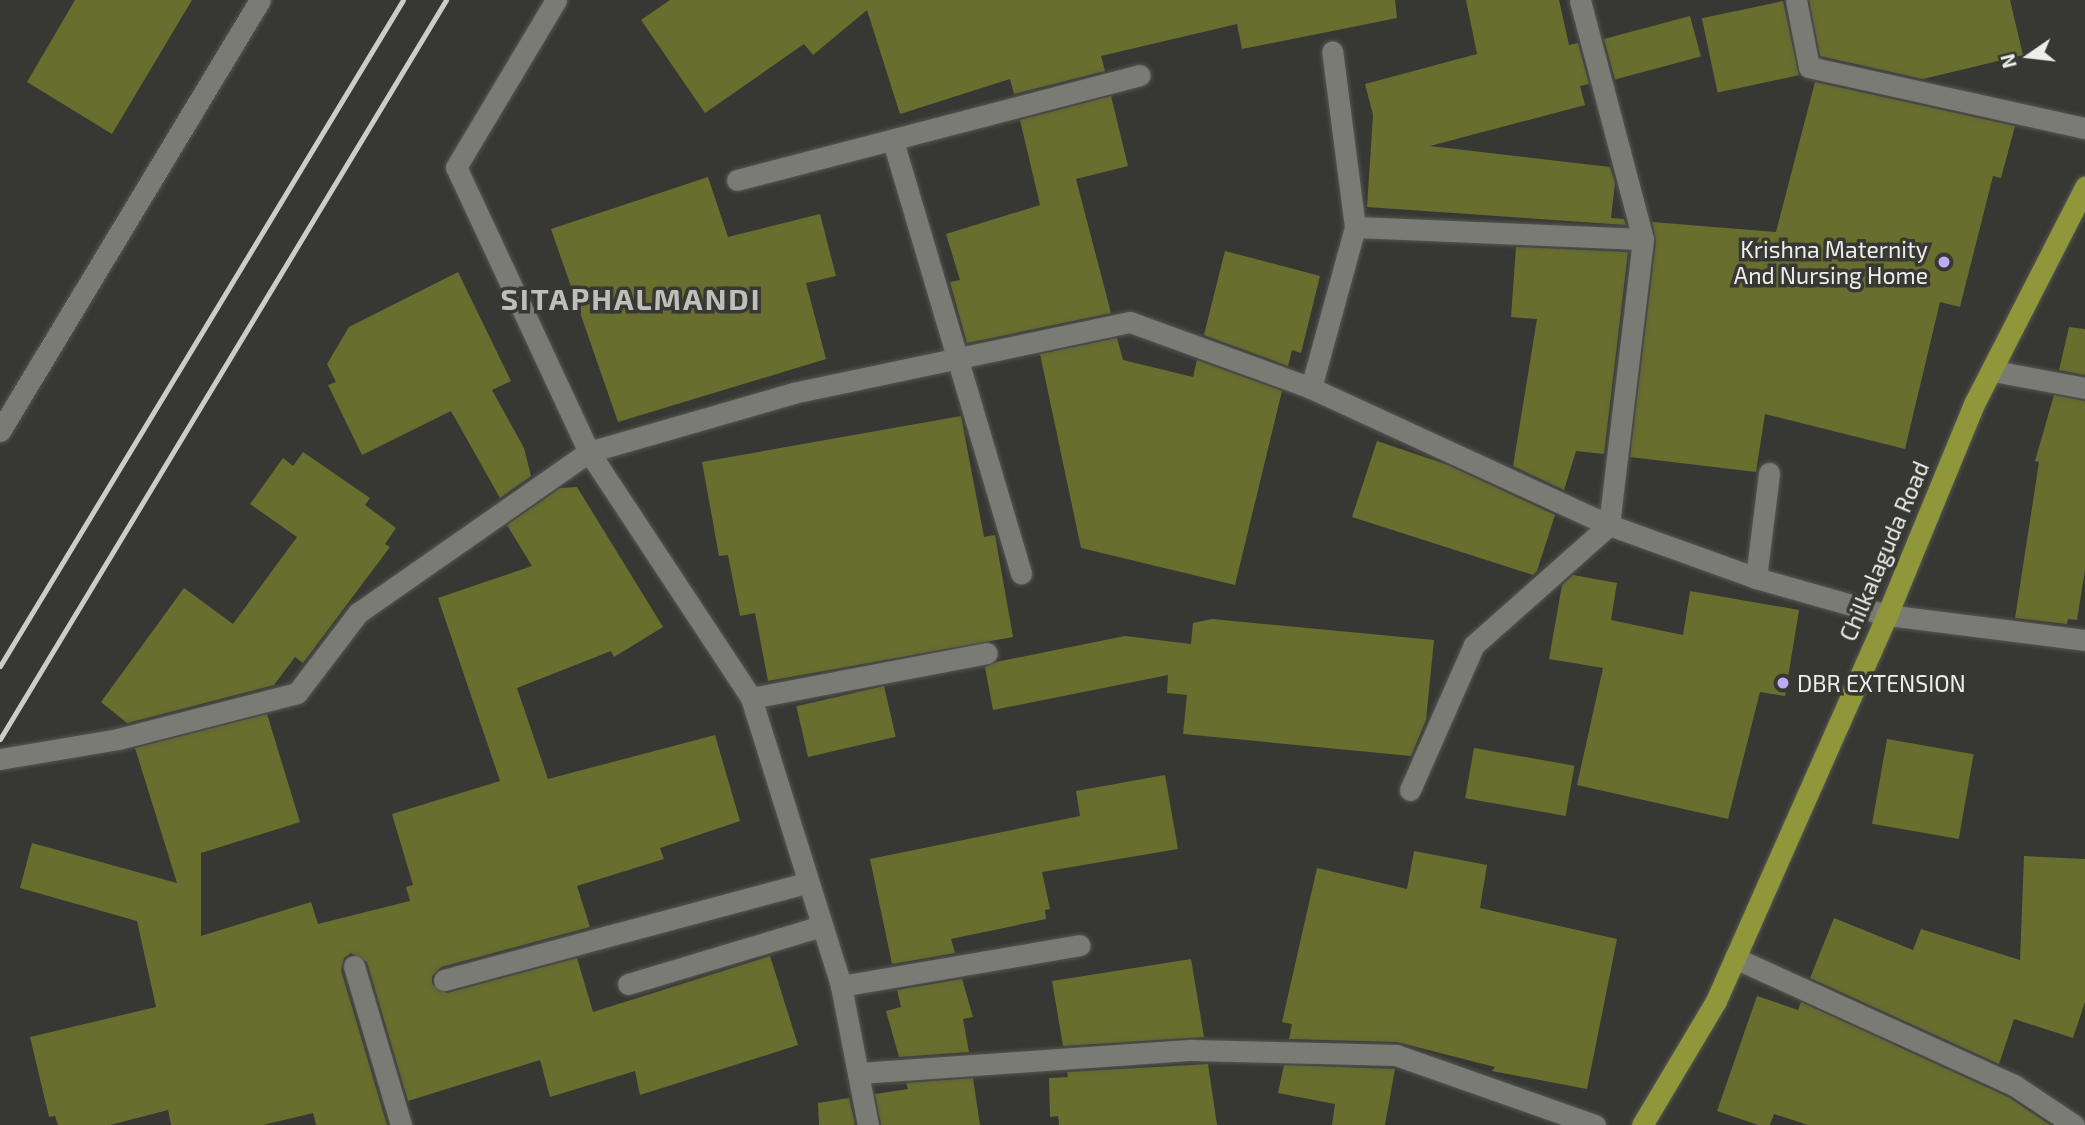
<!DOCTYPE html>
<html>
<head>
<meta charset="utf-8">
<style>
  body { margin:0 }
  #map { position:relative; width:2085px; height:1125px; overflow:hidden; background:#373833; font-family:"Exo 2",sans-serif }
  div>[style] { position:absolute }
  [style*='--x'] { left:calc(var(--x)*1px); top:calc(var(--y)*1px); width:calc(var(--w)*1px); rotate:calc(var(--a)*1deg) }
  .building>* { inset:0; background:#686e2e; transform-origin:0 0 }
  .roads { filter:drop-shadow(0 0 2px #555551) drop-shadow(0 0 2px #555551) }
  .minor>* { height:21px; margin:-10.5px; padding:0 10.5px; transform-origin:10.5px; border-radius:10.5px; background:#7a7b75 }
  .major>* { height:21px; margin:-10.5px; padding:0 10.5px; transform-origin:10.5px; border-radius:10.5px; background:#90973a }
  .rail>* { height:5px; margin:-2.5px; padding:0 2.5px; transform-origin:2.5px; border-radius:2.5px; background:#cccdc9 }
  .dots>* { width:19px; height:19px; translate:-50% -50%; box-sizing:border-box; border:4px solid #373833; border-radius:50% }
  span { translate:-50% -50%; white-space:nowrap; text-align:center; line-height:1.15; -webkit-text-stroke:7px #373833; paint-order:stroke }
  .poi-label { font-size:23px; color:#edeeea }
  .right { translate:-100% -50%; text-align:right }
  .left { translate:0 -50%; text-align:left }
  .street-label { font-size:23px; color:#edeeea }
  .district-label { font-size:30px; color:#bebfb9; font-weight:700; letter-spacing:2px }
  .north { position:absolute; left:1994px; top:21px; width:70px; height:70px; -webkit-text-stroke:5px #373833; paint-order:stroke; rotate:256deg; font-size:19px; font-weight:700; line-height:28px; text-align:center; color:#edeeea }
  .north::after { content:''; display:block; margin:auto; width:24px; height:32px; background:#edeeea; clip-path:polygon(50% 0,100% 100%,50% 72%,0 100%) }
</style>
</head>
<body>
<div id="map">
  <div class="building">
    <div style="clip-path:polygon(75px 0,192px 0,112px 134px,27px 82px)"></div>
    <div style="clip-path:polygon(670px 0,1395px 0,1397px 18px,1242px 49px,1237px 24px,1101px 56px,1105px 71px,1014px 94px,1010px 79px,900px 114px,867px 10px,813px 55px,804px 44px,705px 113px,641px 20px)"></div>
    <div style="clip-path:polygon(1466px 0,1559px 0,1569px 45px,1578px 43px,1589px 84px,1580px 86px,1585px 105px,1430px 146px,1610px 167px,1615px 183px,1611px 218px,1624px 219px,1626px 225px,1367px 207px,1373px 115px,1365px 84px,1477px 54px)"></div>
    <div style="clip-path:polygon(1809px 0,2010px 0,2023px 55px,1923px 79px,1820px 56px)"></div>
    <div style="left:1783px;top:1px;width:76px;height:83px;rotate:78deg"></div>
    <div style="left:1690px;top:16px;width:42px;height:89px;rotate:75deg"></div>
    <div style="clip-path:polygon(1815px 82px,2015px 126px,2001px 178px,1993px 176px,1960px 307px,1940px 302px,1905px 449px,1765px 414px,1756px 472px,1630px 457px,1656px 241px,1652px 222px,1776px 232px)"></div>
    <div style="clip-path:polygon(1111px 96px,1128px 166px,1076px 179px,1111px 313px,967px 343px,950px 282px,960px 280px,946px 234px,1040px 205px,1020px 120px)"></div>
    <div style="clip-path:polygon(708px 177px,728px 237px,820px 214px,836px 276px,806px 283px,826px 359px,618px 422px,551px 229px)"></div>
    <div style="clip-path:polygon(1516px 247px,1628px 252px,1604px 454px,1576px 451px,1564px 490px,1513px 466px,1537px 319px,1511px 317px)"></div>
    <div style="clip-path:polygon(1225px 251px,1320px 276px,1301px 353px,1292px 350px,1288px 366px,1204px 335px)"></div>
    <div style="clip-path:polygon(458px 272px,511px 381px,492px 390px,524px 448px,531px 476px,500px 498px,451px 411px,362px 455px,328px 385px,336px 382px,327px 364px,349px 327px)"></div>
    <div style="clip-path:polygon(2069px 327px,2085px 329px,2085px 375px,2059px 370px)"></div>
    <div style="clip-path:polygon(1117px 338px,1123px 360px,1193px 377px,1197px 360px,1282px 391px,1235px 585px,1081px 548px,1040px 354px)"></div>
    <div style="clip-path:polygon(2054px 395px,2085px 401px,2085px 570px,2077px 620px,2068px 619px,2067px 624px,2015px 618px,2039px 462px,2035px 461px)"></div>
    <div style="clip-path:polygon(961px 416px,984px 537px,995px 535px,1013px 637px,768px 681px,755px 613px,740px 616px,728px 555px,719px 556px,702px 462px)"></div>
    <div style="clip-path:polygon(1377px 441px,1448px 465px,1555px 515px,1537px 571px,1533px 575px,1352px 517px)"></div>
    <div style="clip-path:polygon(303px 452px,370px 498px,365px 505px,396px 528px,385px 544px,390px 547px,303px 663px,295px 657px,274px 685px,127px 723px,101px 702px,184px 588px,233px 624px,297px 537px,250px 504px,283px 458px,293px 466px)"></div>
    <div style="clip-path:polygon(577px 487px,663px 627px,614px 657px,611px 651px,517px 688px,548px 779px,715px 735px,740px 821px,660px 848px,664px 859px,577px 886px,590px 927px,441px 967px,432px 976px,432px 984px,447px 993px,577px 958px,593px 1012px,770px 956px,798px 1045px,640px 1095px,635px 1071px,550px 1097px,540px 1060px,408px 1101px,367px 962px,351px 953px,344px 958px,341px 970px,387px 1125px,316px 1125px,313px 1113px,263px 1125px,171px 1125px,168px 1110px,110px 1125px,58px 1125px,55px 1116px,49px 1117px,30px 1037px,156px 1007px,137px 921px,20px 888px,32px 843px,177px 883px,135px 748px,267px 714px,300px 822px,201px 853px,201px 936px,311px 902px,318px 924px,410px 901px,406px 887px,413px 885px,392px 814px,500px 781px,438px 598px,532px 566px,507px 525px,560px 488px)"></div>
    <div style="clip-path:polygon(1573px 575px,1617px 583px,1611px 620px,1683px 635px,1690px 591px,1799px 610px,1785px 696px,1760px 692px,1728px 819px,1577px 785px,1603px 668px,1549px 659px,1562px 585px)"></div>
    <div style="clip-path:polygon(1212px 619px,1434px 640px,1426px 720px,1411px 756px,1183px 734px,1187px 695px,1167px 693px,1168px 675px,993px 710px,985px 667px,996px 662px,1125px 636px,1191px 644px,1193px 623px)"></div>
    <div style="left:884px;top:686px;width:52px;height:90px;rotate:77deg"></div>
    <div style="left:1887px;top:739px;width:88px;height:86px;rotate:10deg"></div>
    <div style="left:1474px;top:748px;width:102px;height:51px;rotate:10deg"></div>
    <div style="clip-path:polygon(1165px 775px,1178px 849px,1042px 872px,1050px 909px,1045px 910px,1046px 919px,951px 939px,955px 953px,892px 964px,870px 859px,1080px 816px,1076px 791px)"></div>
    <div style="clip-path:polygon(1414px 851px,1487px 865px,1480px 908px,1617px 939px,1587px 1089px,1492px 1071px,1495px 1067px,1397px 1042px,1289px 1039px,1292px 1024px,1282px 1022px,1317px 868px,1407px 889px)"></div>
    <div style="clip-path:polygon(2024px 856px,2085px 859px,2085px 1002px,2073px 1038px,2014px 1019px,1999px 1064px,1810px 978px,1834px 918px,1913px 950px,1921px 929px,2020px 960px)"></div>
    <div style="clip-path:polygon(1191px 959px,1204px 1037px,1063px 1046px,1052px 981px)"></div>
    <div style="clip-path:polygon(962px 979px,973px 1017px,963px 1019px,969px 1052px,899px 1057px,886px 1011px,901px 1007px,897px 990px)"></div>
    <div style="clip-path:polygon(1757px 996px,1798px 1010px,1801px 1002px,2008px 1097px,2050px 1125px,1808px 1125px,1774px 1114px,1770px 1125px,1758px 1125px,1717px 1111px)"></div>
    <div style="clip-path:polygon(1208px 1064px,1217px 1125px,1059px 1125px,1058px 1116px,1050px 1117px,1049px 1078px,1068px 1077px,1067px 1072px)"></div>
    <div style="clip-path:polygon(1284px 1065px,1395px 1069px,1385px 1125px,1332px 1125px,1335px 1104px,1278px 1093px)"></div>
    <div style="clip-path:polygon(973px 1078px,980px 1125px,881px 1125px,875px 1094px,908px 1089px,906px 1083px)"></div>
    <div style="clip-path:polygon(849px 1098px,855px 1125px,819px 1125px,818px 1103px)"></div>
  </div>
  <div class="roads">
    <div class="minor">
      <div style="--x:556;--y:0;--w:195;--a:120.9"></div>
      <div style="--x:456;--y:167;--w:315;--a:65"></div>
      <div style="--x:589;--y:452;--w:295;--a:56.6"></div>
      <div style="--x:751;--y:698;--w:302;--a:72.6"></div>
      <div style="--x:841;--y:986;--w:142;--a:79"></div>
      <div style="--x:1796;--y:0;--w:68;--a:79"></div>
      <div style="--x:1809;--y:67;--w:283;--a:12.5"></div>
      <div style="--x:893;--y:141;--w:451;--a:73.5"></div>
      <div style="--x:737;--y:180;--w:416;--a:-14.6"></div>
      <div style="--x:1355;--y:227;--w:288;--a:2.4"></div>
      <div style="--x:1994;--y:371;--w:93;--a:10.6"></div>
      <div style="--x:1311;--y:388;--w:167;--a:-74.7"></div>
      <div style="--x:1355;--y:227;--w:177;--a:-97.4"></div>
      <div style="--x:0;--y:431;--w:503;--a:-58.9"></div>
      <div style="--x:1756;--y:578;--w:106;--a:-82.9"></div>
      <div style="--x:751;--y:698;--w:240;--a:-10.8"></div>
      <div style="--x:0;--y:759;--w:120;--a:-9.6"></div>
      <div style="--x:118;--y:739;--w:185;--a:-14.4"></div>
      <div style="--x:297;--y:693;--w:101;--a:-52.7"></div>
      <div style="--x:358;--y:613;--w:282;--a:-34.9"></div>
      <div style="--x:589;--y:452;--w:212;--a:-16.1"></div>
      <div style="--x:793;--y:393;--w:344;--a:-11.9"></div>
      <div style="--x:1130;--y:322;--w:193;--a:20"></div>
      <div style="--x:1311;--y:388;--w:328;--a:24.7"></div>
      <div style="--x:1609;--y:525;--w:156;--a:19.8"></div>
      <div style="--x:1756;--y:578;--w:136;--a:15.8"></div>
      <div style="--x:1887;--y:615;--w:200;--a:7.2"></div>
      <div style="--x:1410;--y:790;--w:158;--a:-66.2"></div>
      <div style="--x:1474;--y:645;--w:181;--a:-41.6"></div>
      <div style="--x:1609;--y:525;--w:288;--a:-83.2"></div>
      <div style="--x:1643;--y:239;--w:247;--a:-104.8"></div>
      <div style="--x:1735;--y:958;--w:307;--a:24.5"></div>
      <div style="--x:2014;--y:1085;--w:72;--a:33.7"></div>
      <div style="--x:354;--y:966;--w:166;--a:73.5"></div>
      <div style="--x:444;--y:980;--w:376;--a:-15"></div>
      <div style="--x:628;--y:984;--w:202;--a:-16.7"></div>
      <div style="--x:841;--y:986;--w:242;--a:-9.7"></div>
      <div style="--x:859;--y:1073;--w:334;--a:-4"></div>
      <div style="--x:1192;--y:1050;--w:204;--a:1.4"></div>
      <div style="--x:1396;--y:1055;--w:211;--a:19.4"></div>
    </div>
    <div class="major">
      <div style="--x:1642;--y:1125;--w:144;--a:-59.2"></div>
      <div style="--x:1716;--y:1001;--w:422;--a:-66.1"></div>
      <div style="--x:1887;--y:615;--w:230;--a:-67.6"></div>
      <div style="--x:1975;--y:402;--w:242;--a:-62.9"></div>
    </div>
  </div>
  <div class="rail">
    <div style="--x:0;--y:666;--w:778;--a:-58.82"></div>
    <div style="--x:0;--y:739;--w:863;--a:-58.89"></div>
  </div>
  <div class="dots">
    <div style="left:1944px;top:262px;background:#bbaaf6"></div>
    <div style="left:1783px;top:683px;background:#bbaaf6"></div>
  </div>
  <div class="poi-label">
    <span class="right" style="left:1928px;top:262px">Krishna Maternity<br>And Nursing Home</span>
    <span class="left" style="left:1797px;top:683px">DBR EXTENSION</span>
  </div>
  <div class="street-label">
    <span style="left:1884px;top:551px;rotate:-67deg">Chilkalaguda Road</span>
  </div>
  <div class="district-label">
    <span style="left:631px;top:298px">SITAPHALMANDI</span>
  </div>
  <div class="north">N</div>
</div>
</body>
</html>
